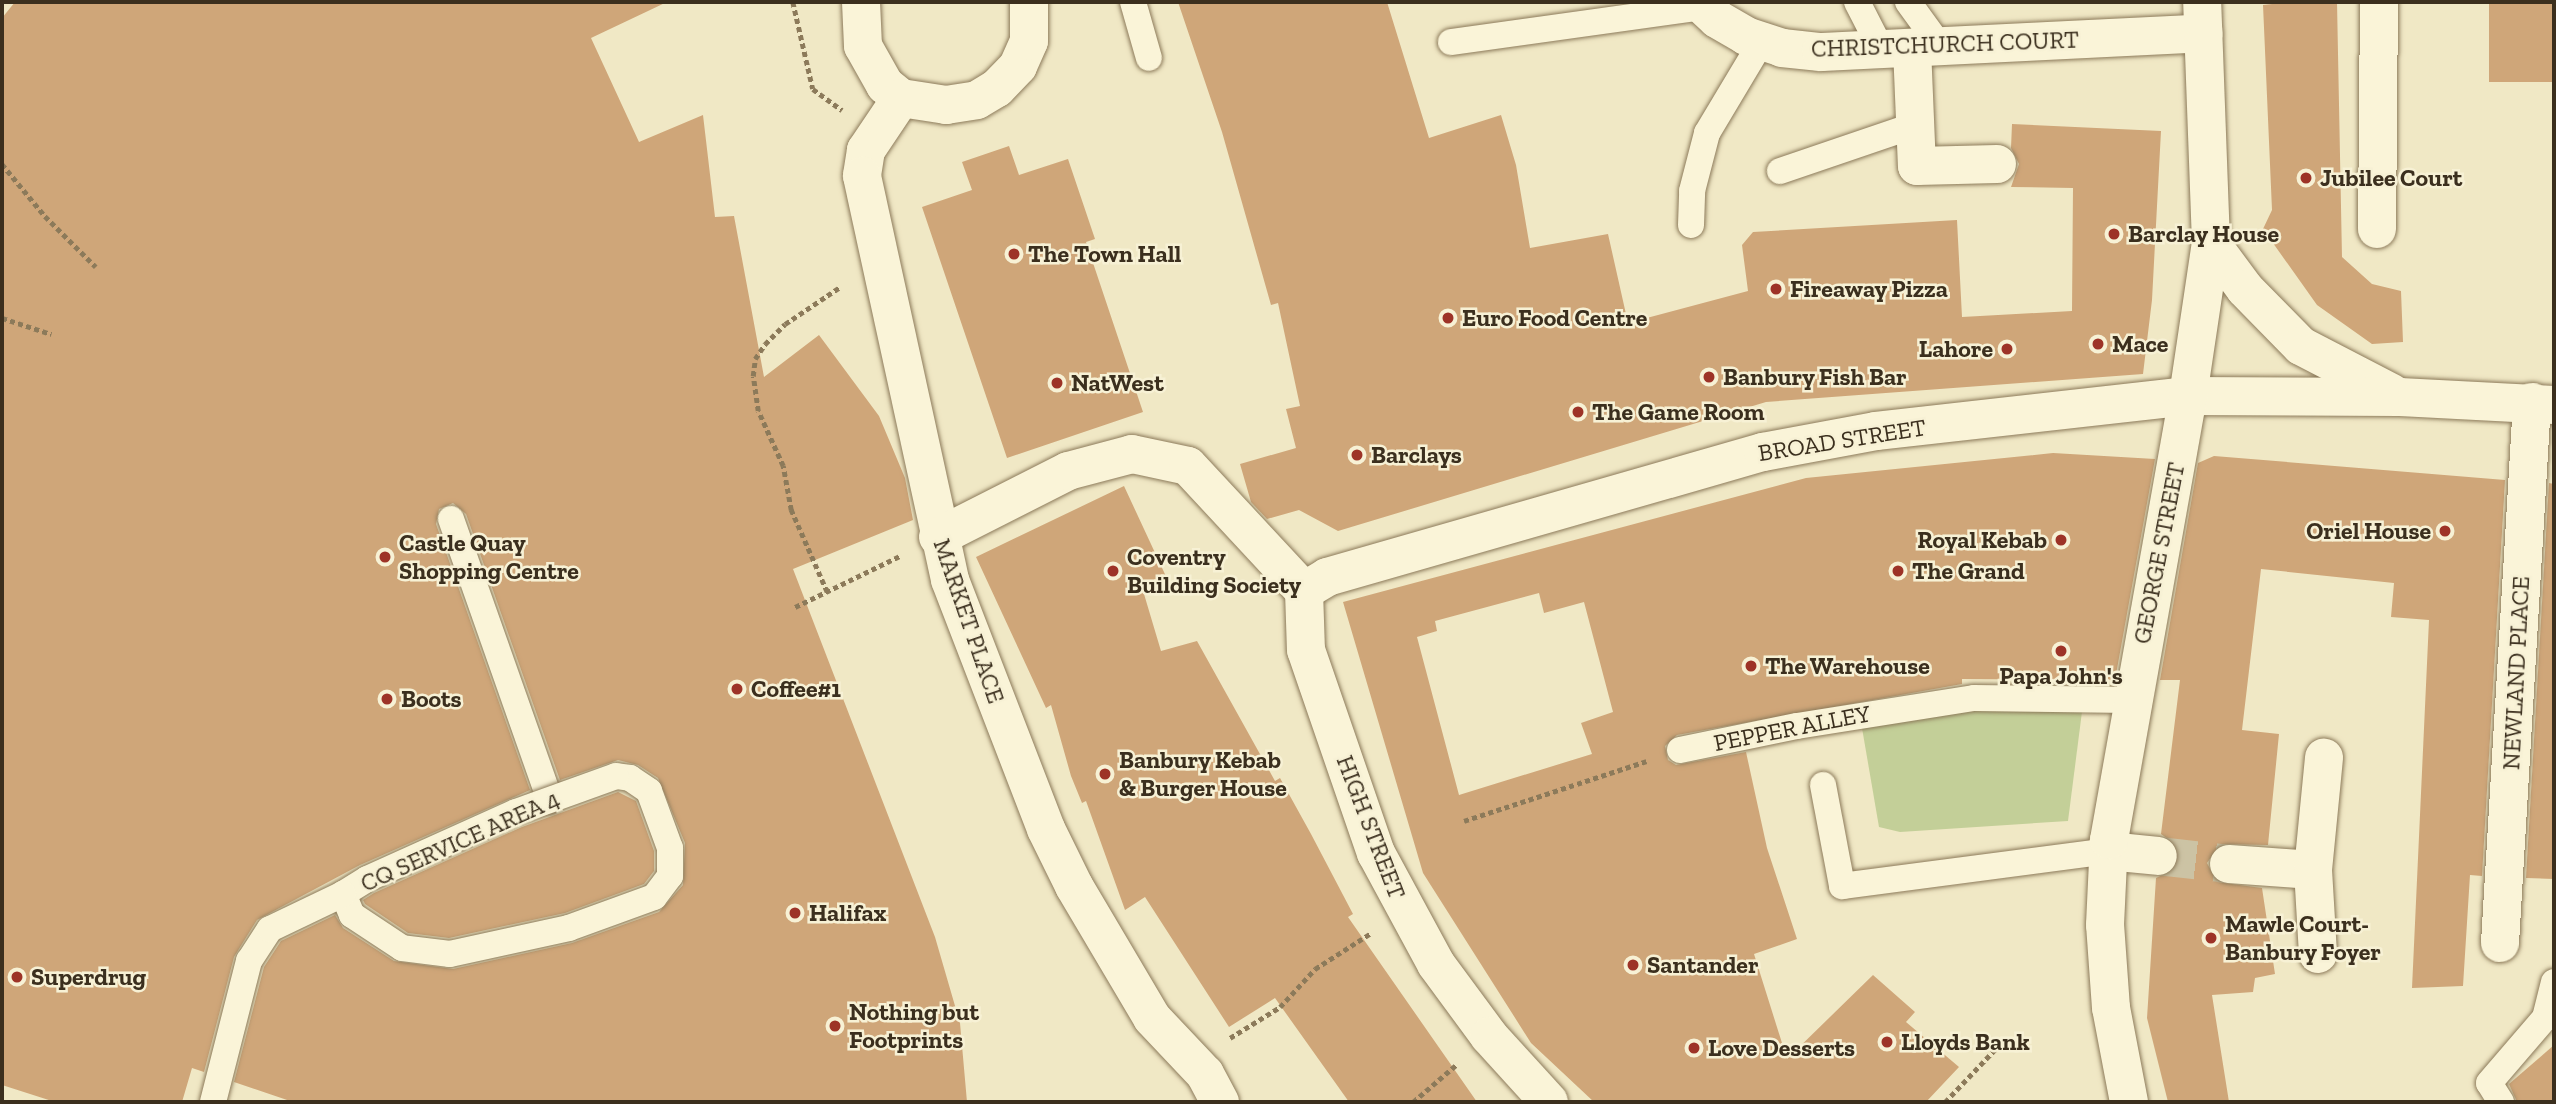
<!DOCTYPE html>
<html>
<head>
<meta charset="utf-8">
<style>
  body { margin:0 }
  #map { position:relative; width:2556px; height:1104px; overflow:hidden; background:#f0e8c5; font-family:"Zilla Slab",serif }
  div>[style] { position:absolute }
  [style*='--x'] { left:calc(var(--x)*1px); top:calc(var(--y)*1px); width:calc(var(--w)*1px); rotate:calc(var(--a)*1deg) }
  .green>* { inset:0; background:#c3cf98 }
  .building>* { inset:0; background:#cfa679; transform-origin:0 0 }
  .street-tunnel>* { height:38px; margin-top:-19px; transform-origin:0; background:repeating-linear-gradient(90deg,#ccc3a4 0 38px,transparent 0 57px) }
  .path>* { height:4.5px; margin-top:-2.25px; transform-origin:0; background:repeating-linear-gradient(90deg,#8c7a5a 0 5px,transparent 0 8.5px) }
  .roads { filter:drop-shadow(0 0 2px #8c7a5a) drop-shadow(0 0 2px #8c7a5a) }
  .lane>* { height:26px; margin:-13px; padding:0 13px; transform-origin:13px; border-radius:13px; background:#faf4d8 }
  .street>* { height:38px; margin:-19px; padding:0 19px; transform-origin:19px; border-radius:19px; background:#faf4d8 }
  .secondary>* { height:38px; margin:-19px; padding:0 19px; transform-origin:19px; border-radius:19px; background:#faf4d8 }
  .bridges { filter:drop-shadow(0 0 2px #8c7a5a) drop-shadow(0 0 2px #8c7a5a) }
  .lane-bridge>* { height:26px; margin:-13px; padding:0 13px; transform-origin:13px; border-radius:13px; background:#faf4d8 }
  .dots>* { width:19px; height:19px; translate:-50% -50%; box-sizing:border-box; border:4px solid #f7f1d5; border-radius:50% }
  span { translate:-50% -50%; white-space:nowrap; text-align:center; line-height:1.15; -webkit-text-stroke:5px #f7f1d5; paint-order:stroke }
  .street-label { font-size:24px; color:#3b2f1e }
  .poi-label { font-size:24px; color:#3b2f1e; font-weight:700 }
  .left { translate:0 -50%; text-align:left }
  .right { translate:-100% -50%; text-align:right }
  .frame { position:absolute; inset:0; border:4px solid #3b2f1e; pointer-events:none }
</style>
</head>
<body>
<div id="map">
  <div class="green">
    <div style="clip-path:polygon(2083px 704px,2068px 821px,1900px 832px,1879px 827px,1862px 728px,1964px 709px)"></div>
  </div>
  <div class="building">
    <div style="clip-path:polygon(15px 2px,667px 2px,591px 38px,639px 142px,703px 115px,715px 217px,734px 216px,764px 377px,819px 335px,879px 416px,905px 478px,913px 520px,793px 569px,935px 937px,960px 1023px,967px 1102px,293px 1102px,234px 1082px,264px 967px,281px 941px,335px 915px,343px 928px,394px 961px,453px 969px,572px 943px,659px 912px,683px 885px,685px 843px,658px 778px,638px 765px,618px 760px,560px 780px,466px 514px,453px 503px,439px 509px,436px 524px,530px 790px,360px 865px,257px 920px,234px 957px,204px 1072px,192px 1068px,182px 1102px,55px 1102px,2px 1085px,2px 18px)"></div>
    <div style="clip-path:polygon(1178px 2px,1387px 2px,1429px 138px,1501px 115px,1516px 165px,1530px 248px,1608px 234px,1628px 323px,1748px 291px,1742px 245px,1753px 232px,1957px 220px,1962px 317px,2072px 311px,2073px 188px,2011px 187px,2019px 164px,2011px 148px,2012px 124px,2161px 131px,2152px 300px,2143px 374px,1766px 402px,1338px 531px,1299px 510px,1267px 519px,1251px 502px,1240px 464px,1296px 448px,1286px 409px,1300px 406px,1278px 303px,1271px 305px,1222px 132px)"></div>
    <div style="clip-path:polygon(2291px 2px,2337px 2px,2342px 257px,2372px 284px,2401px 291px,2403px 342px,2372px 344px,2317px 305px,2263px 229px,2272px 210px,2263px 5px)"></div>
    <div style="left:2489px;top:2px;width:65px;height:80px"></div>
    <div style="clip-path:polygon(1009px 146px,1019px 175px,1068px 159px,1095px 239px,1086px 242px,1143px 412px,1007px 458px,922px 207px,972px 190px,962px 162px)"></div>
    <div style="clip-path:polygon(evenodd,2053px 453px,2155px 459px,2115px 680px,1962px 679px,1962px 684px,1677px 735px,1665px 746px,1668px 760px,1676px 765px,1746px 752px,1767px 848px,1797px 939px,1754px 954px,1787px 1059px,1873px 975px,1915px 1012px,1906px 1022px,1959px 1067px,1926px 1102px,1594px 1102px,1531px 1043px,1423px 873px,1343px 602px,1806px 478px,2053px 453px,1539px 593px,1544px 613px,1584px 602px,1613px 712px,1581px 723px,1592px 754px,1459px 795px,1417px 637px,1437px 631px,1435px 621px,1539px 593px)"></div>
    <div style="clip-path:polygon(2214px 456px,2505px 480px,2482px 876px,2470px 875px,2463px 986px,2412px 988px,2429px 620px,2391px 617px,2394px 583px,2261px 569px,2242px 730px,2279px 734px,2268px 845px,2220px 844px,2207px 863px,2217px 882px,2262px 888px,2275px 974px,2255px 978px,2253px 992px,2212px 995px,2229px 1102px,2168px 1102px,2147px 1018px,2156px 878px,2175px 869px,2180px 858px,2178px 846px,2161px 834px,2180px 680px,2160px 680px,2198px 463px)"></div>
    <div style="clip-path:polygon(2549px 483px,2554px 484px,2554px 879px,2526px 878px)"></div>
    <div style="clip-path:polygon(1124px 486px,1170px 585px,1144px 594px,1161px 651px,1197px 641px,1275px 781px,1280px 778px,1311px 834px,1353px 914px,1348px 917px,1477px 1102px,1349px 1102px,1275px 998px,1229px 1027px,1145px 897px,1125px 910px,1086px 801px,1082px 803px,1071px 776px,1051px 705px,1046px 708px,976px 557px)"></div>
    <div style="clip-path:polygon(618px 792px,636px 801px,654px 851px,654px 871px,644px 884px,565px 913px,449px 938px,408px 933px,365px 904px,363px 900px,374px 893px,522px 827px)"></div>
    <div style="clip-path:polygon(2554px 1045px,2554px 1102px,2517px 1102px,2509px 1084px)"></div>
  </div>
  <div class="street-tunnel">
    <div style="--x:2158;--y:856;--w:71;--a:6.4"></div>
  </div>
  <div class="path">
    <div style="--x:793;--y:2;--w:89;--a:77.1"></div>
    <div style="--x:813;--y:89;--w:36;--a:36"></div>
    <div style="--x:2;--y:164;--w:67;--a:50.4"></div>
    <div style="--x:45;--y:216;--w:72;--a:45"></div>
    <div style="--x:2;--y:318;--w:52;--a:18.1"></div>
    <div style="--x:827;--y:592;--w:90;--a:-113.7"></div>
    <div style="--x:791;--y:510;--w:45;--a:-100.3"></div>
    <div style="--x:783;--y:466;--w:60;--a:-114.4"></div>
    <div style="--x:758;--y:411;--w:35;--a:-98"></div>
    <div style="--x:753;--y:376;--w:17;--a:-83"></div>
    <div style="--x:755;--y:359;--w:18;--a:-56"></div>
    <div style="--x:765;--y:344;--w:28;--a:-45"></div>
    <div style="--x:785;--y:324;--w:66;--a:-33.9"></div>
    <div style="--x:795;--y:607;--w:117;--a:-25.9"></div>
    <div style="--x:1464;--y:821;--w:192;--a:-18.2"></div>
    <div style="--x:1230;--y:1038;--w:59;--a:-31.8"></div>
    <div style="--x:1280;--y:1007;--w:52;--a:-47.4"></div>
    <div style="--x:1315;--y:969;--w:67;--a:-32.7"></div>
    <div style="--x:1413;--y:1102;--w:58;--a:-40.8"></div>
    <div style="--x:1945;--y:1102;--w:81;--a:-46.5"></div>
  </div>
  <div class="roads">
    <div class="lane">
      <div style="--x:1133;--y:2;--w:58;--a:74.1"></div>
      <div style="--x:1857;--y:2;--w:53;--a:62.9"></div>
      <div style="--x:1908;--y:2;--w:54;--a:54"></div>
      <div style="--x:1451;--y:42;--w:255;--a:-7.9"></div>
      <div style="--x:1780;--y:171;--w:143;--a:-18.8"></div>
      <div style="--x:1691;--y:225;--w:34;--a:-88"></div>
      <div style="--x:1692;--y:191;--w:60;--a:-75.5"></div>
      <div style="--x:1707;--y:133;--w:107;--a:-59.1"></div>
      <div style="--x:451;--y:519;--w:298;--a:70.6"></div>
      <div style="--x:1680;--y:750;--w:119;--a:-11.6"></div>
      <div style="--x:1797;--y:726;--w:179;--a:-9"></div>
      <div style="--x:1974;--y:698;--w:157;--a:0.7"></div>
      <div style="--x:1823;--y:785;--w:103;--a:79.3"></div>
      <div style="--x:1842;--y:886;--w:268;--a:-7.5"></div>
      <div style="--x:2501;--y:1102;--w:22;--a:-122"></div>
      <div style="--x:2489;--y:1083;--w:86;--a:-49.3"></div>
      <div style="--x:2545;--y:1018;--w:37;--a:-76"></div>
    </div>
    <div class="street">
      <div style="--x:861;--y:2;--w:44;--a:87.4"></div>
      <div style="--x:863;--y:46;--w:45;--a:60.6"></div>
      <div style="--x:885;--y:85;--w:21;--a:39"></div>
      <div style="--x:901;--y:98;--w:46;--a:8.8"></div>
      <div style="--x:946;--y:105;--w:31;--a:-9"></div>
      <div style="--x:977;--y:100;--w:23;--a:-31"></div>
      <div style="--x:997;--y:88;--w:30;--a:-46"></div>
      <div style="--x:1018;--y:66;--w:27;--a:-66"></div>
      <div style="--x:1029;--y:41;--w:39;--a:-90"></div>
      <div style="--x:1699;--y:2;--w:25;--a:43"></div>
      <div style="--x:1717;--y:19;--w:34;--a:30"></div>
      <div style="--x:1746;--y:36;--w:38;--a:18"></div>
      <div style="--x:1782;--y:48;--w:39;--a:6"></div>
      <div style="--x:1821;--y:52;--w:383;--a:-2.8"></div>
      <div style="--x:1912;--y:48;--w:118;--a:87.6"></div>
      <div style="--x:1917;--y:166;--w:80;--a:-1.4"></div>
      <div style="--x:901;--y:98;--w:63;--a:123.9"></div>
      <div style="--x:866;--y:150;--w:26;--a:99"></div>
      <div style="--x:862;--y:176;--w:413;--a:77.7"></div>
      <div style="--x:950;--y:580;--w:267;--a:68.9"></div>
      <div style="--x:1046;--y:829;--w:64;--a:63.8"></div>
      <div style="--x:1074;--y:886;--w:153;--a:59.4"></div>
      <div style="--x:1152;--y:1018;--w:77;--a:46.6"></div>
      <div style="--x:1205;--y:1074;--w:32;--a:62"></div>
      <div style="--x:2377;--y:229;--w:227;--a:-89.5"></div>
      <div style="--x:938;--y:537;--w:146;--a:-26.9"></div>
      <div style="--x:1068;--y:471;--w:66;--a:-14.9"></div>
      <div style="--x:1132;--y:454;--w:57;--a:12.1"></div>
      <div style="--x:1188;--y:466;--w:171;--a:47.1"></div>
      <div style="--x:1304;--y:591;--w:27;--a:-31"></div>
      <div style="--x:1327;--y:577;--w:454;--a:-16"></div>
      <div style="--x:1763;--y:452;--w:115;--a:-10.5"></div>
      <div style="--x:1876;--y:431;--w:314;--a:-6.4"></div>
      <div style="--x:1304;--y:591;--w:59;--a:88.1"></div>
      <div style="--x:1306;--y:650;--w:215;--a:71"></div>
      <div style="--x:1376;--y:853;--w:126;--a:61.6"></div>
      <div style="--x:1436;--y:964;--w:89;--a:53.6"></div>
      <div style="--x:1489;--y:1036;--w:89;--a:47.7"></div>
      <div style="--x:2108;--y:851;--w:50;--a:5.7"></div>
      <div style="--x:2229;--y:864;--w:84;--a:4.1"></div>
      <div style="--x:2500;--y:943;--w:542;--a:-86.61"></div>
      <div style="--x:2318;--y:954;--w:84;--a:-93.4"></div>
      <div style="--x:2313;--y:870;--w:113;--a:-84.4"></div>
    </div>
    <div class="secondary">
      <div style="--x:2211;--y:243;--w:57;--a:53.5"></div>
      <div style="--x:2245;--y:289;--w:80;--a:45.5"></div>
      <div style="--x:2301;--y:346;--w:102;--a:27.3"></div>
      <div style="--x:2188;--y:396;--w:212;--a:0.3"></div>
      <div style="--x:2400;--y:397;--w:154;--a:3"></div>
      <div style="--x:2129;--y:1102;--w:96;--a:-100.8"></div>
      <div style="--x:2111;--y:1008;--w:83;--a:-94.1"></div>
      <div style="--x:2105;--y:925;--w:85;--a:-87.3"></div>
      <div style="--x:2109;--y:840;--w:451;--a:-79.9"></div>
      <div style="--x:2188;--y:396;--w:155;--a:-81.5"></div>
      <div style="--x:2211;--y:243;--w:241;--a:-92.1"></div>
    </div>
  </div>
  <div class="bridges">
    <div class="lane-bridge">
      <div style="--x:616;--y:776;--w:14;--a:8"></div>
      <div style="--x:630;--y:778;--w:23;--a:34"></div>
      <div style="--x:649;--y:791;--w:61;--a:69.8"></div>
      <div style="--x:670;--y:848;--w:28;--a:90"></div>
      <div style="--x:670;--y:876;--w:26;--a:127"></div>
      <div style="--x:654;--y:897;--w:90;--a:160"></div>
      <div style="--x:569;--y:928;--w:122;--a:167.7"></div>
      <div style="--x:450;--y:954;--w:48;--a:-172.9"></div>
      <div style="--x:402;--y:948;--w:60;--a:-146.6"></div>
      <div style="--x:352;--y:915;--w:23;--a:-113"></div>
      <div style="--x:343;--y:894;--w:28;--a:-32"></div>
      <div style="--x:367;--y:879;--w:163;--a:-24.2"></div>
      <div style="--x:516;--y:812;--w:106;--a:-19.8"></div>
      <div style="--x:213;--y:1102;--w:146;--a:-75.7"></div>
      <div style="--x:249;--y:961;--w:38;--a:-57"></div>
      <div style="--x:270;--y:929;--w:81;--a:-25.6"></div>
    </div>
  </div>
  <div class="dots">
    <div style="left:2306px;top:178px;background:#9d3327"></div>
    <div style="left:2114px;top:234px;background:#9d3327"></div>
    <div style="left:1014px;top:254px;background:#9d3327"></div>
    <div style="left:1776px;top:289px;background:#9d3327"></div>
    <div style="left:1448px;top:318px;background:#9d3327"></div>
    <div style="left:2098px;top:344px;background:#9d3327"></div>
    <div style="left:2007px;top:349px;background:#9d3327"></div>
    <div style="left:1709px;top:377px;background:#9d3327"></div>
    <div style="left:1057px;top:383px;background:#9d3327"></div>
    <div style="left:1578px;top:412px;background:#9d3327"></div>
    <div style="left:1357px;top:455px;background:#9d3327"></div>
    <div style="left:2445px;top:531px;background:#9d3327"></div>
    <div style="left:2061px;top:540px;background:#9d3327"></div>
    <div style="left:385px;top:557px;background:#9d3327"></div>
    <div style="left:1113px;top:571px;background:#9d3327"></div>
    <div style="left:1898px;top:571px;background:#9d3327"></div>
    <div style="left:2061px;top:651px;background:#9d3327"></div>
    <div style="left:1751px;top:666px;background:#9d3327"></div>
    <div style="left:737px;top:689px;background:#9d3327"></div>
    <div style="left:387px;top:699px;background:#9d3327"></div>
    <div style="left:1105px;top:774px;background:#9d3327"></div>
    <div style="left:795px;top:913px;background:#9d3327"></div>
    <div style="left:2211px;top:938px;background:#9d3327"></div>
    <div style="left:1633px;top:965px;background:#9d3327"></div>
    <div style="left:17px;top:977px;background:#9d3327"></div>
    <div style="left:835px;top:1026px;background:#9d3327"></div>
    <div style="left:1887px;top:1042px;background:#9d3327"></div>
    <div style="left:1694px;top:1048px;background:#9d3327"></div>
  </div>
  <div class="street-label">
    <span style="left:1945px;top:44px;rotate:-2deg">CHRISTCHURCH COURT</span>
    <span style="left:1842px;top:440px;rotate:-9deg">BROAD STREET</span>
    <span style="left:2159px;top:553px;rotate:-79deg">GEORGE STREET</span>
    <span style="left:969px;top:621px;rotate:71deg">MARKET PLACE</span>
    <span style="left:2516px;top:673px;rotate:-87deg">NEWLAND PLACE</span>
    <span style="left:1792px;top:728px;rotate:-11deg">PEPPER ALLEY</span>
    <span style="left:1371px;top:827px;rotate:69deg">HIGH STREET</span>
    <span style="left:460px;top:841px;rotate:-24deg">CQ SERVICE AREA 4</span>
  </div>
  <div class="poi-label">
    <span class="left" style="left:2320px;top:178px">Jubilee Court</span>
    <span class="left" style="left:2128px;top:234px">Barclay House</span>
    <span class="left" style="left:1028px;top:254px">The Town Hall</span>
    <span class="left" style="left:1790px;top:289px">Fireaway Pizza</span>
    <span class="left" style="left:1462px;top:318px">Euro Food Centre</span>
    <span class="left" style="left:2112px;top:344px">Mace</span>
    <span class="right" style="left:1993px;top:349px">Lahore</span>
    <span class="left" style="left:1723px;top:377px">Banbury Fish Bar</span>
    <span class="left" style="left:1071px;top:383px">NatWest</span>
    <span class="left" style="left:1592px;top:412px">The Game Room</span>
    <span class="left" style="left:1371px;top:455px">Barclays</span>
    <span class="right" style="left:2431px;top:531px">Oriel House</span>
    <span class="right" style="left:2047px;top:540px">Royal Kebab</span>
    <span class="left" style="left:399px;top:557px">Castle Quay<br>Shopping Centre</span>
    <span class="left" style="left:1127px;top:571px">Coventry<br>Building Society</span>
    <span class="left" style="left:1912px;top:571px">The Grand</span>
    <span class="left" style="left:1765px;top:666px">The Warehouse</span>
    <span style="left:2061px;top:676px">Papa John's</span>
    <span class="left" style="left:751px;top:689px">Coffee#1</span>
    <span class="left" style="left:401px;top:699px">Boots</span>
    <span class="left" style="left:1119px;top:774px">Banbury Kebab<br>&amp; Burger House</span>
    <span class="left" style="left:809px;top:913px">Halifax</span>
    <span class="left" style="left:2225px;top:938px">Mawle Court-<br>Banbury Foyer</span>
    <span class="left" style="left:1647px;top:965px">Santander</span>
    <span class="left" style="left:31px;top:977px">Superdrug</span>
    <span class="left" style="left:849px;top:1026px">Nothing but<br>Footprints</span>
    <span class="left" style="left:1901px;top:1042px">Lloyds Bank</span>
    <span class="left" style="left:1708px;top:1048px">Love Desserts</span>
  </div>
  <div class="frame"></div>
</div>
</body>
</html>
